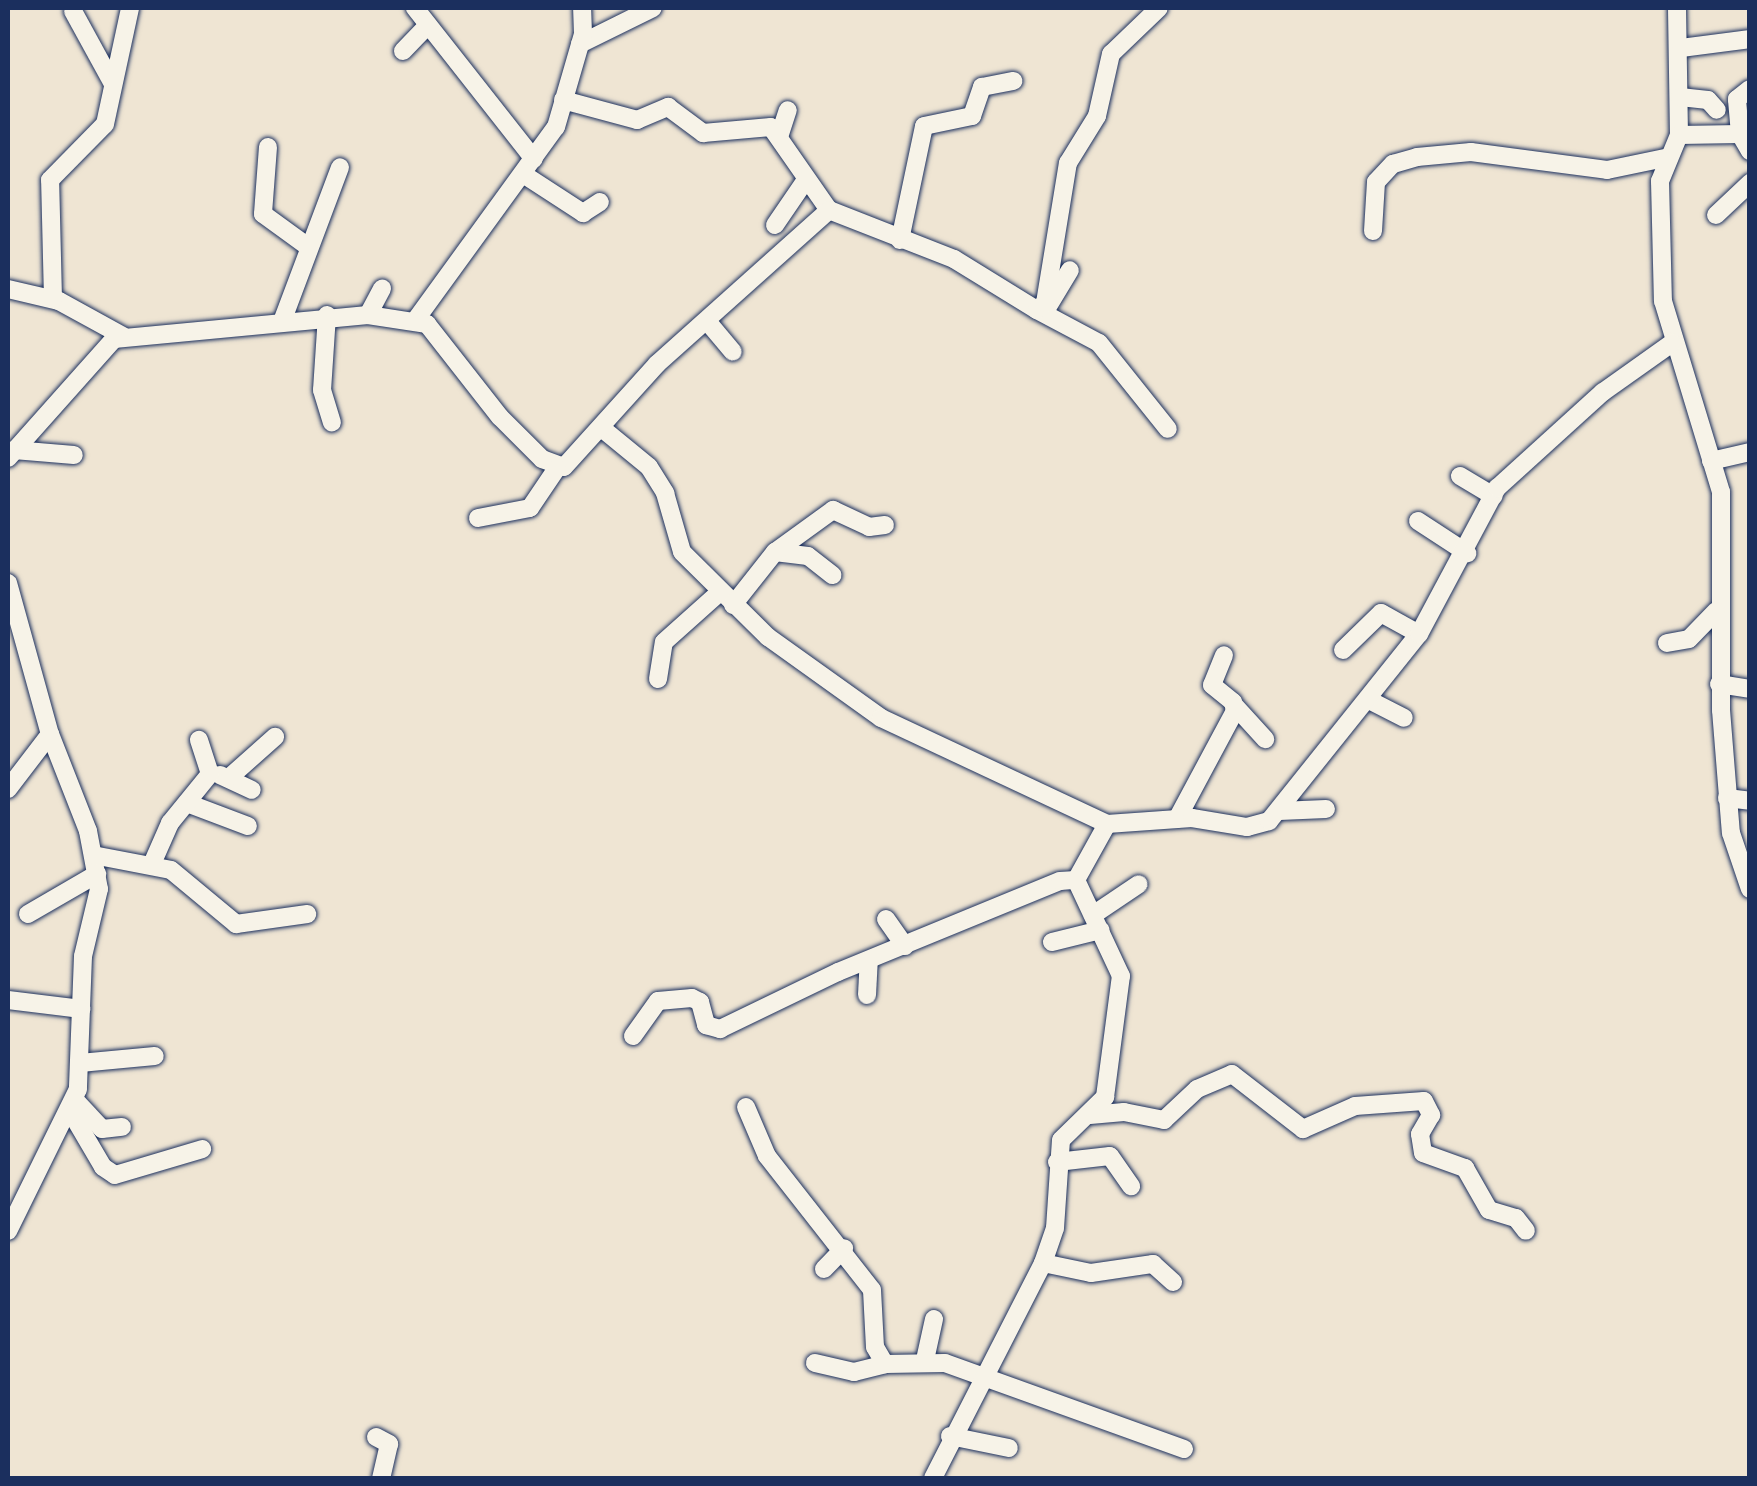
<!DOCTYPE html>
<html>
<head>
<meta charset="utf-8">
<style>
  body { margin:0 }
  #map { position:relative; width:1757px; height:1486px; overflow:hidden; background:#efe5d3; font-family:Mynerve,sans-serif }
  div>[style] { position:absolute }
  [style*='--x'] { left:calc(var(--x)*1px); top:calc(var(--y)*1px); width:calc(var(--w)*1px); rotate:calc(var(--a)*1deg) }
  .roads { filter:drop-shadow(0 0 2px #1b2f5e) drop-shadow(0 0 2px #1b2f5e) }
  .minor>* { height:18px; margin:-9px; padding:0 9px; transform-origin:9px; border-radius:9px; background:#f7f3e8 }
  span { translate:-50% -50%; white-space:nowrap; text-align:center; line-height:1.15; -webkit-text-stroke:10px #f7f3e8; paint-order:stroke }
  .frame { position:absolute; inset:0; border:10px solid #1b2f5e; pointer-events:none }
</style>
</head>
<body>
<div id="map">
  <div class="roads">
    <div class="minor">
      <div style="--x:415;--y:8;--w:192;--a:51.8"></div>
      <div style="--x:1677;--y:8;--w:127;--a:89.1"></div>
      <div style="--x:1679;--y:135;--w:61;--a:-0.9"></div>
      <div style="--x:1740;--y:134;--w:20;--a:60"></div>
      <div style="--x:73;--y:11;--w:83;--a:61.3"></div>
      <div style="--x:580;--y:44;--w:81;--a:-26.3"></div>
      <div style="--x:1681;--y:48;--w:70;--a:-7.4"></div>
      <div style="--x:403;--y:51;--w:36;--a:-46"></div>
      <div style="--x:1680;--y:97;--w:28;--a:6"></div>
      <div style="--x:1708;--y:100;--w:13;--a:48"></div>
      <div style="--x:563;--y:100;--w:77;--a:15.1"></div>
      <div style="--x:637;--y:120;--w:34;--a:-23"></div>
      <div style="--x:668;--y:107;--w:44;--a:36.6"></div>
      <div style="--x:703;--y:133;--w:68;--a:-5"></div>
      <div style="--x:771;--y:127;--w:101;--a:55.1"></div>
      <div style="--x:780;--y:134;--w:25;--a:-72"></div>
      <div style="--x:1740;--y:134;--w:35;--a:-95"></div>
      <div style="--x:1737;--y:99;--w:16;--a:-38"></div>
      <div style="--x:1679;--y:135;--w:50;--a:112.4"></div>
      <div style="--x:1660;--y:181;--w:120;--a:88.6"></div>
      <div style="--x:1663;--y:301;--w:200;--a:73.1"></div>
      <div style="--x:1721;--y:492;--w:218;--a:90"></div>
      <div style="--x:1721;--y:710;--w:123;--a:85.4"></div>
      <div style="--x:1731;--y:833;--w:59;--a:71.3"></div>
      <div style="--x:268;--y:147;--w:67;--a:94.3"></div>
      <div style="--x:263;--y:214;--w:54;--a:36"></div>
      <div style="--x:523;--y:174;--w:72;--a:33"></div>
      <div style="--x:583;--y:213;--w:20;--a:-33"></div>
      <div style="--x:1716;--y:215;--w:47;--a:-43.3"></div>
      <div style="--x:775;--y:225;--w:53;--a:-55.7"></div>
      <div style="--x:1373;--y:231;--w:49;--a:-86.5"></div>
      <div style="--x:1376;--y:182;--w:25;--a:-47"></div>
      <div style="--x:1393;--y:164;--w:25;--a:-16"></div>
      <div style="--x:1417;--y:157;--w:54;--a:-5.3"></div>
      <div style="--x:1471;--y:152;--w:137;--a:7.5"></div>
      <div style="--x:1607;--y:170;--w:59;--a:-11.7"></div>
      <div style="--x:900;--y:240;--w:116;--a:-78.1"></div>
      <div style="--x:924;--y:126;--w:49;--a:-11.8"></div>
      <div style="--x:972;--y:116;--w:31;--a:-71"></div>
      <div style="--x:982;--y:87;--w:32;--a:-11"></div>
      <div style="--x:8;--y:289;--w:52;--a:13.2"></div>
      <div style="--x:59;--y:301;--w:73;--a:28.7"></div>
      <div style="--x:53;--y:299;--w:119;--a:-91.4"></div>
      <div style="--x:50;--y:180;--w:78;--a:-45.5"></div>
      <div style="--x:105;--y:124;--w:119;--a:-77.8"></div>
      <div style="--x:1047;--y:308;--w:44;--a:-58.8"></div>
      <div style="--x:1037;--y:310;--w:70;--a:28"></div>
      <div style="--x:1099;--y:343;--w:110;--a:51.3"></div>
      <div style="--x:327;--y:315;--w:75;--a:93.8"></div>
      <div style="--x:322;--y:390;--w:34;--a:73"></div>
      <div style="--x:368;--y:315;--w:30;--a:-62"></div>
      <div style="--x:417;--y:318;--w:236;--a:-54"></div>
      <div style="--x:556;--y:127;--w:97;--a:-73.8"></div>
      <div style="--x:583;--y:34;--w:26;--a:-92"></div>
      <div style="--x:283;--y:319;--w:162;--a:-69.4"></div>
      <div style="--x:707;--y:321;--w:40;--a:50"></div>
      <div style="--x:604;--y:430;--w:58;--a:39.4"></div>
      <div style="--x:649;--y:467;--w:31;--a:58"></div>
      <div style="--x:665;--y:493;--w:61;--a:73.9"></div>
      <div style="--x:682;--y:552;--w:121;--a:44.7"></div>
      <div style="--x:768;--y:637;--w:139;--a:35.6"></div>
      <div style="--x:881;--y:718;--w:250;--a:25.1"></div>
      <div style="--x:14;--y:450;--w:60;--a:4.8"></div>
      <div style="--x:8;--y:458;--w:159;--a:-48.3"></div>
      <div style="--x:114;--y:339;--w:255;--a:-5.4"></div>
      <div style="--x:368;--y:315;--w:60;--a:8.7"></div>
      <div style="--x:427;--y:324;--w:118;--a:51.9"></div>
      <div style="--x:500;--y:417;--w:59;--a:45"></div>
      <div style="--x:542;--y:459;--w:23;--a:20"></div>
      <div style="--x:564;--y:467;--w:139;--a:-47.9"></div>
      <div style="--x:657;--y:364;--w:231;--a:-41.8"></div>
      <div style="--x:829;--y:210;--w:134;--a:21.4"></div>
      <div style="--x:954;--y:259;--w:97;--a:31.6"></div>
      <div style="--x:1037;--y:310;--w:11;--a:-41"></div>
      <div style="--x:1045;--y:303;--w:142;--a:-80.7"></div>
      <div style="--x:1068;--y:163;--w:55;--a:-58.3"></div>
      <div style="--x:1097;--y:116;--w:64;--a:-77.3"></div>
      <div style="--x:1111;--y:54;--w:66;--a:-43.8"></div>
      <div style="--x:1711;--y:461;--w:40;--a:-13"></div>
      <div style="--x:1460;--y:476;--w:39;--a:31"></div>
      <div style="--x:478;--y:518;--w:53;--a:-10.9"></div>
      <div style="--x:530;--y:508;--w:48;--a:-56"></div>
      <div style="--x:1418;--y:521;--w:59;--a:33.1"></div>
      <div style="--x:775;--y:552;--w:33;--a:7"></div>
      <div style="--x:808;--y:556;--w:31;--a:38"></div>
      <div style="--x:8;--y:583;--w:157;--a:74.5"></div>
      <div style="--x:50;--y:734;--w:104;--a:68.6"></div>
      <div style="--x:88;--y:831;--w:59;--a:79.3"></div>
      <div style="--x:99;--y:889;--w:69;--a:103.4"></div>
      <div style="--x:83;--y:956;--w:133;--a:92.2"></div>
      <div style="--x:78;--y:1089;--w:158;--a:116.2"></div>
      <div style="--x:733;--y:605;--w:68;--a:-51.6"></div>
      <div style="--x:775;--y:552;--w:72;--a:-35.9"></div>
      <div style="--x:833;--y:510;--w:40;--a:25"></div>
      <div style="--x:869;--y:527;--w:16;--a:-7"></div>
      <div style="--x:1667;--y:643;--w:22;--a:-10"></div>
      <div style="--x:1689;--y:639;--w:39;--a:-46"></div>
      <div style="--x:1343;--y:650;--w:53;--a:-44.2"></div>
      <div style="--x:1381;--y:613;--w:43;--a:28.9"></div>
      <div style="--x:658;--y:679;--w:37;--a:-81"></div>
      <div style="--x:664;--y:642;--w:75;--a:-41.8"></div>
      <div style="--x:1719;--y:684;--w:31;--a:9"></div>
      <div style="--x:1369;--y:700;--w:39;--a:27"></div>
      <div style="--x:1235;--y:706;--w:45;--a:47.7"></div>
      <div style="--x:220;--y:775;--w:35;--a:25"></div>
      <div style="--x:231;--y:776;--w:59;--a:-41.6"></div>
      <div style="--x:8;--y:789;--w:69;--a:-52.6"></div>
      <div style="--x:1727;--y:798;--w:23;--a:7"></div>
      <div style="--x:187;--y:803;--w:65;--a:20.7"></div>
      <div style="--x:1279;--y:811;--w:47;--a:-2.4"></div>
      <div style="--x:1177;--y:819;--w:123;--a:-61.8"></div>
      <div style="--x:1235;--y:711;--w:9;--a:-103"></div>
      <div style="--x:1233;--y:702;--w:27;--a:-141"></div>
      <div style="--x:1212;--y:685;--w:32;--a:-68"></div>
      <div style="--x:93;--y:855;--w:79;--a:10.9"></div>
      <div style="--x:171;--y:870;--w:85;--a:39.7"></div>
      <div style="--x:236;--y:924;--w:72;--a:-8"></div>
      <div style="--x:152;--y:864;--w:45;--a:-66.3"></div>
      <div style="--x:170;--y:823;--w:63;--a:-50.8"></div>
      <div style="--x:210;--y:774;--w:36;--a:-108"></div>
      <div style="--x:28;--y:914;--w:80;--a:-30.1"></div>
      <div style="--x:1093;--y:915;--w:55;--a:-34"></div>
      <div style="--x:886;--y:919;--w:33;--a:55"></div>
      <div style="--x:1052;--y:942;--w:50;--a:-13.8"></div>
      <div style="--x:867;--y:995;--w:34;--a:-87"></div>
      <div style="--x:8;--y:1000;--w:74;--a:7"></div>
      <div style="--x:633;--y:1036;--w:43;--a:-54.5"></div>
      <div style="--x:658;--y:1001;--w:34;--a:-5"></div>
      <div style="--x:692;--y:998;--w:9;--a:27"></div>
      <div style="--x:700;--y:1002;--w:24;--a:75"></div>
      <div style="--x:706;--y:1025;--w:15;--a:16"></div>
      <div style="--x:720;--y:1029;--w:131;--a:-25.8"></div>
      <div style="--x:838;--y:972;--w:240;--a:-22.3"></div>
      <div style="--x:1060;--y:881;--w:16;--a:-4"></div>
      <div style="--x:80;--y:1063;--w:75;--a:-5.3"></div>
      <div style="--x:74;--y:1099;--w:41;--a:47"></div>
      <div style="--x:102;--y:1129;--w:20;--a:-6"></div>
      <div style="--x:746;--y:1107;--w:53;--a:66.8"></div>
      <div style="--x:767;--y:1156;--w:170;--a:51.9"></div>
      <div style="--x:872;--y:1290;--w:57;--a:87"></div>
      <div style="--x:875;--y:1347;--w:20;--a:60"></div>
      <div style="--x:885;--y:1364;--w:60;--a:-1"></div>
      <div style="--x:945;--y:1363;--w:254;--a:19.8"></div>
      <div style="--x:69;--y:1109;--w:67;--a:59.6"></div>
      <div style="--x:103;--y:1167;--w:14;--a:34"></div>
      <div style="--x:115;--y:1175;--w:91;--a:-16.6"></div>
      <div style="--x:1090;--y:1115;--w:34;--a:-5"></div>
      <div style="--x:1124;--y:1112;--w:41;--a:11.3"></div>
      <div style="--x:1164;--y:1120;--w:45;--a:-43.2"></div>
      <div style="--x:1197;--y:1089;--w:38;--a:-23"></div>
      <div style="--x:1232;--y:1074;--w:90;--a:37.8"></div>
      <div style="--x:1303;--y:1129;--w:57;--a:-23.9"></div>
      <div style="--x:1355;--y:1106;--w:69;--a:-4.1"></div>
      <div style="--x:1424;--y:1101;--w:16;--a:63"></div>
      <div style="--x:1431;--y:1115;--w:22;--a:120"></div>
      <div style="--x:1420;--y:1134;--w:19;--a:81"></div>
      <div style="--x:1423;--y:1153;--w:45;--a:19.7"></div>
      <div style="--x:1465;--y:1168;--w:48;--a:60.3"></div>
      <div style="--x:1489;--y:1210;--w:28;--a:17"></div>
      <div style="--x:1516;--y:1218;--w:16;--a:52"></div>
      <div style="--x:1057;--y:1162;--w:53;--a:-6.5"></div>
      <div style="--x:1110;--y:1156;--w:37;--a:55"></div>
      <div style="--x:1043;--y:1263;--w:49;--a:11.8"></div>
      <div style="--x:1091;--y:1273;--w:63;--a:-8.3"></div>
      <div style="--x:1153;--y:1264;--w:27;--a:42"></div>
      <div style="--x:824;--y:1269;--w:29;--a:-46"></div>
      <div style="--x:925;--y:1360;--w:42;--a:-77.6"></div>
      <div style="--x:815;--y:1363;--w:40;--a:13"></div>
      <div style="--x:854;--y:1372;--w:32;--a:-14"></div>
      <div style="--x:950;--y:1436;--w:60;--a:11.5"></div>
      <div style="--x:376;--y:1437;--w:15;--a:28"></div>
      <div style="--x:389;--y:1444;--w:35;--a:103"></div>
      <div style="--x:933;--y:1478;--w:242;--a:-62.9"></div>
      <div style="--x:1043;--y:1263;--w:37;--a:-71"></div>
      <div style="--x:1055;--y:1228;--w:88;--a:-86.1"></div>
      <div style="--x:1061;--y:1140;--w:62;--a:-44.3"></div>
      <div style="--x:1105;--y:1097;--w:122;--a:-82.5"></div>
      <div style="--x:1121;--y:976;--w:106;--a:-115.1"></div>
      <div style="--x:1076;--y:880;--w:64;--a:-61"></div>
      <div style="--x:1107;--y:824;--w:85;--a:-4"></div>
      <div style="--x:1192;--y:818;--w:56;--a:9.3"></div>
      <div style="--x:1247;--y:827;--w:23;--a:-15"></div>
      <div style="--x:1269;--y:821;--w:240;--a:-51.3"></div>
      <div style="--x:1419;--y:634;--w:166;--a:-61.9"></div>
      <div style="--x:1497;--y:488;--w:143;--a:-42.2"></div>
      <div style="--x:1603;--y:392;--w:85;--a:-35.4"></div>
    </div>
  </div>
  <div class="frame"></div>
</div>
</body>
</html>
